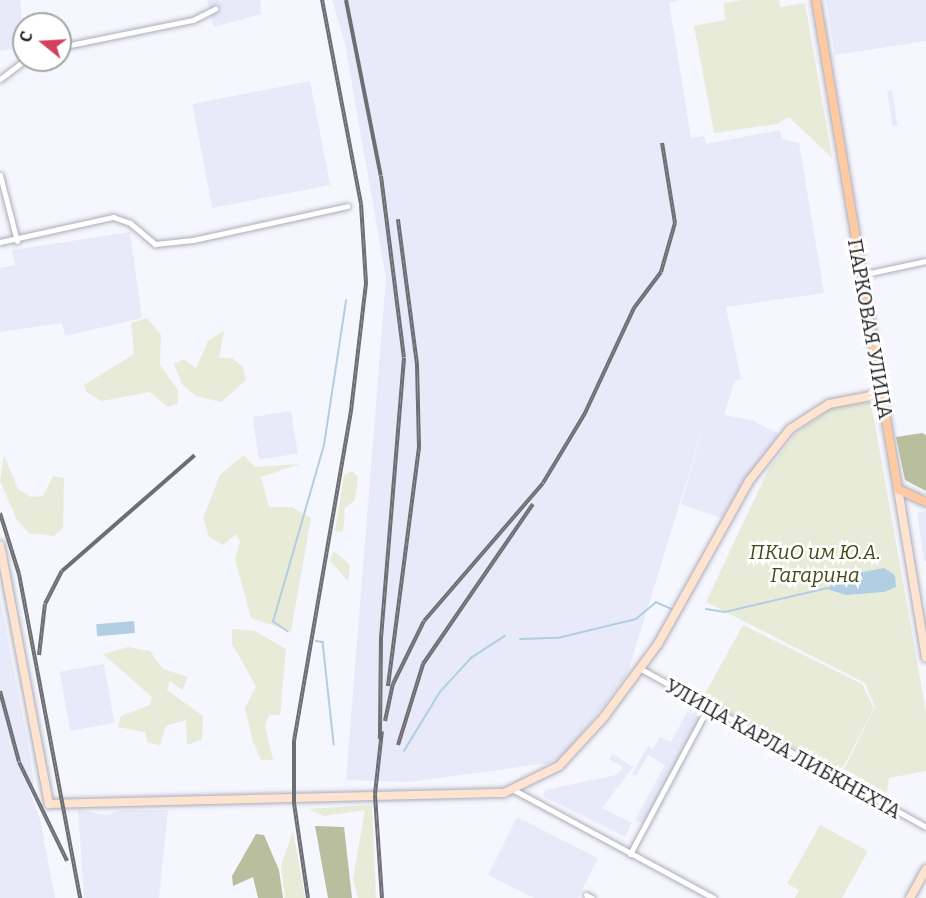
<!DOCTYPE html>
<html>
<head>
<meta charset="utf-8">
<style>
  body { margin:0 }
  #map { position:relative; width:926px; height:898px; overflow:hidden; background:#f6f6fe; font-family:Bitter,serif }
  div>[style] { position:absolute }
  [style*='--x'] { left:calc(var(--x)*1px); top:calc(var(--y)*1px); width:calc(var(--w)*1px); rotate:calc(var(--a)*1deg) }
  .built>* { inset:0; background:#e8eaf9; transform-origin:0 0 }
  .green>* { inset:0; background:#e7ebd7 }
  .forest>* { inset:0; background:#b9be9f }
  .water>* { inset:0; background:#b1cee3; transform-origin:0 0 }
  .stream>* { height:1.5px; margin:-0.75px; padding:0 0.75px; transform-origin:0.75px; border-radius:0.75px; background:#b1cee3 }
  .roads { filter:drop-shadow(0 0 2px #acadb9) drop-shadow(0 0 2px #acadb9) }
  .street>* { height:5px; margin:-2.5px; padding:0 2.5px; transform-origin:2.5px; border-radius:2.5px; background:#fff }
  .secondary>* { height:8px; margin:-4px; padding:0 4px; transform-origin:4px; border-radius:4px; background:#fee4d0 }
  .primary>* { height:8px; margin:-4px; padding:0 4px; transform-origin:4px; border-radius:4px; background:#fdcaa2 }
  .rail>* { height:4px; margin-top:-2px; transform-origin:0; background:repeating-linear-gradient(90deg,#fff 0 4.5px,#6d6e73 0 9px); box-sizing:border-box; border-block:2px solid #6d6e73 }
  span { translate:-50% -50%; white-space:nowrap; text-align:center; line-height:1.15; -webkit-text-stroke:5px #fff; paint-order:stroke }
  .street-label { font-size:20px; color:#1f2024 }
  .park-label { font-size:20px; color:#454a16; font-style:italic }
  .north { position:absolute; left:12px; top:12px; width:60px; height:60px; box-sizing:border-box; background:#fff; border:2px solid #a5a6a7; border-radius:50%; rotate:288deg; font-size:16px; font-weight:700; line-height:24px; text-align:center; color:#1f2024 }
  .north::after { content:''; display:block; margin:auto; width:21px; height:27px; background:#d3425c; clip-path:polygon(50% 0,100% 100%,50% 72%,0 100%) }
</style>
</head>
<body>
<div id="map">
  <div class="built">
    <div style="clip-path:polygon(0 0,20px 0,24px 47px,0 51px)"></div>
    <div style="clip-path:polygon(207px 0,260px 0,261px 14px,214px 27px)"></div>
    <div style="clip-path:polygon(332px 0,679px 0,669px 3px,691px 138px,704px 136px,706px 144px,780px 130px,782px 139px,799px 143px,824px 293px,726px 307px,741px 379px,735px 381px,724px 415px,752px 420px,779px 434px,721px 518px,681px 504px,707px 415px,627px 675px,568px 752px,550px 763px,409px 782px,346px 780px,386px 278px,344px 39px)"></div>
    <div style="clip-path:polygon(826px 0,926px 0,926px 41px,835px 55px)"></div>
    <div style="left:310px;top:81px;width:106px;height:120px;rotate:79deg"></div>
    <div style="left:892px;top:90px;width:36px;height:5px;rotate:81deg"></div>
    <div style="clip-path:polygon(130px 232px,142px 318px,65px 336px,62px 323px,0 332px,0 268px,15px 265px,12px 250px)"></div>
    <div style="left:291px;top:411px;width:43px;height:39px;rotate:81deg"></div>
    <div style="clip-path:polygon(926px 511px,926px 561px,924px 561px,917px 513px)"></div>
    <div style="clip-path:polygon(0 598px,29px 749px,34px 785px,28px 787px,40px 819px,55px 898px,0 898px)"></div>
    <div style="left:104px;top:664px;width:60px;height:45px;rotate:80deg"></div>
    <div style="clip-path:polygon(690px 707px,703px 714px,643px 824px,635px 820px,665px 765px,648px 755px,636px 776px,632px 774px,648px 746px,653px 749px,660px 737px,671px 742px)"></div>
    <div style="clip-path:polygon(613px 754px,633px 767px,602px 808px,632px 823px,625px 837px,543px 796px,545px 790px,616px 775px,623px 767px,609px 759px)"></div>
    <div style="clip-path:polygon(78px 810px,107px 815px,120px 810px,168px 810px,159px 898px,84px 898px)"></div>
    <div style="clip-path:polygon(517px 817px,598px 858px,578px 898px,534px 898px,488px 875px)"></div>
  </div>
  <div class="green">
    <div style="clip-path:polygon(742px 0,779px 0,780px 7px,805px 3px,832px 158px,789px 117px,777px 124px,714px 133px,694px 26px,725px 20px,724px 3px)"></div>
    <div style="clip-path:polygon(147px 318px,161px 335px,160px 365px,178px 390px,178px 403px,168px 407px,150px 392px,102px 401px,86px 392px,84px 385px,134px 354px,131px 323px)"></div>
    <div style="clip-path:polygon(224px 331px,219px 358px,232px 358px,243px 367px,246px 380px,221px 402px,196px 396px,182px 384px,174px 364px,184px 359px,196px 369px,208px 341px)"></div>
    <div style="clip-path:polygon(871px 402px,926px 712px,926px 771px,889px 778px,887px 793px,844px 769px,875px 707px,865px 683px,706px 602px,769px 468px,797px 432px,833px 407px)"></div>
    <div style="clip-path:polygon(4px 455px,18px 489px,31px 497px,43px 496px,53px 476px,64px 478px,63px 528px,54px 536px,29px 533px,17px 520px,0 481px)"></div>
    <div style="clip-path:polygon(244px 455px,255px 467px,300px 464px,261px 477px,269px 507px,292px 507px,311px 518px,291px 631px,251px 618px,235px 559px,240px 542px,236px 534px,223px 545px,209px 537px,203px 518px,220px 475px)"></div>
    <div style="clip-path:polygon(352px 471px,358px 477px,355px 500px,345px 508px,343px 532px,335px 531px,344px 475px)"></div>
    <div style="clip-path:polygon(334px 551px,350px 565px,348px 581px,330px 561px)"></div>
    <div style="clip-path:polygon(743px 625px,862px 684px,874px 708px,840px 773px,702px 699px)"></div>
    <div style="clip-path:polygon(232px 629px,255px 631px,286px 649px,280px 715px,269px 715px,265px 725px,273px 760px,261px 760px,253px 742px,245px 708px,256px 686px,232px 644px)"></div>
    <div style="clip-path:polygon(128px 647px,150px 651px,163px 669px,188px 677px,182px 690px,170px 681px,167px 690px,203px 716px,202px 739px,187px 745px,186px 720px,166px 726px,160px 745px,148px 743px,145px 732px,118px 727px,121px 716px,150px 705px,152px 697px,103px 654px)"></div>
    <div style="clip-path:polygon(372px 805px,376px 898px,358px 898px,353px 879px,365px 810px,324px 816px,308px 809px)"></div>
    <div style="clip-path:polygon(820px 825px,868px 851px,842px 898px,795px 898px,799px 890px,787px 884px)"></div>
    <div style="clip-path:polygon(293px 831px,305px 898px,285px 898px,281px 866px)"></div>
  </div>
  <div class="forest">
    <div style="clip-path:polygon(922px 433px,926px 435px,926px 491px,905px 480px,896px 437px)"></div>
    <div style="clip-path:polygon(315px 826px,344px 827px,352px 898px,328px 898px)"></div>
    <div style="clip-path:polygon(256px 834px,264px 835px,279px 870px,283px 898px,258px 898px,253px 877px,233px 886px,232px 876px)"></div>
  </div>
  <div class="water">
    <div style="clip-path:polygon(884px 568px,895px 575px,896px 587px,884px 592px,846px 595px,827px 589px,841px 576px)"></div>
    <div style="left:134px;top:621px;width:12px;height:38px;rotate:85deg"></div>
  </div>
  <div class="stream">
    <div style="--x:706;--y:609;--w:19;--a:9"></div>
    <div style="--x:725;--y:612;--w:105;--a:-13.2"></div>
    <div style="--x:288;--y:632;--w:18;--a:-146"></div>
    <div style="--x:273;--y:622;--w:184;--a:-73.9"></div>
    <div style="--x:324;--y:445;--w:146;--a:-81.3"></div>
    <div style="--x:520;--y:639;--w:38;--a:-2"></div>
    <div style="--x:558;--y:638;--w:80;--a:-13.7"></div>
    <div style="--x:636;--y:619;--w:26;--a:-40"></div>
    <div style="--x:656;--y:602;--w:17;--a:24"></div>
    <div style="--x:316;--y:641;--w:7;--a:8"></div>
    <div style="--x:323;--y:642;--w:103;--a:83.8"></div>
    <div style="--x:404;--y:751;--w:69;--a:-58.6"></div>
    <div style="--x:440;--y:692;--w:46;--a:-47.6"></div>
    <div style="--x:471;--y:658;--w:40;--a:-32.9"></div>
  </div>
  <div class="roads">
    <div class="street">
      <div style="--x:60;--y:47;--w:136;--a:-11.5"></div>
      <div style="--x:193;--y:20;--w:25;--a:-27"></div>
      <div style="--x:0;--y:79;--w:31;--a:-37"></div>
      <div style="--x:0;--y:175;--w:68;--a:75.6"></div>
      <div style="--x:0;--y:242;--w:116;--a:-12.5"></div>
      <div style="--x:113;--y:217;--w:18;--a:19"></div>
      <div style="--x:130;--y:223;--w:33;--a:40"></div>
      <div style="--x:155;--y:244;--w:38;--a:-6"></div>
      <div style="--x:193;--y:240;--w:158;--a:-12.4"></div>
      <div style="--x:861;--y:275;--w:66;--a:-12.2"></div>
      <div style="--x:641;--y:669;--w:326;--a:29"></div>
      <div style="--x:514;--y:790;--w:227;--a:28.4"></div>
      <div style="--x:630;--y:854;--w:164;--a:-62"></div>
      <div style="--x:586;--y:895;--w:7;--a:27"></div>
    </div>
    <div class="secondary">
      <div style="--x:898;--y:489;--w:171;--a:80.6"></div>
      <div style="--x:0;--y:545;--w:264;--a:79.3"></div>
      <div style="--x:49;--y:804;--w:455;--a:-1.4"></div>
      <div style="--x:504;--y:793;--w:61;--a:-26.1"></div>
      <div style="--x:559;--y:766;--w:67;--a:-47.4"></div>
      <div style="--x:604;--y:717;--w:91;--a:-53.5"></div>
      <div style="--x:658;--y:644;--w:187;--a:-60.8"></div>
      <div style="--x:749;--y:481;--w:66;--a:-51.7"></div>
      <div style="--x:790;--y:429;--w:46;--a:-32.7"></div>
      <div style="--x:829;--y:404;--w:53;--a:-10.9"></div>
      <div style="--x:910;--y:898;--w:33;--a:-61"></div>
    </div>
    <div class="primary">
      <div style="--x:816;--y:0;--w:496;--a:80.5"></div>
      <div style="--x:898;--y:489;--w:31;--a:25"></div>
    </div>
  </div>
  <div class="rail">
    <div style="--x:346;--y:0;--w:179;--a:78.8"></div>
    <div style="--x:381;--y:176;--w:183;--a:82.8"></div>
    <div style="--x:404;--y:358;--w:280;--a:94.7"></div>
    <div style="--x:381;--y:637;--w:102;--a:90.6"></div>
    <div style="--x:0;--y:513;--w:64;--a:72.7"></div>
    <div style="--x:19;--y:574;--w:330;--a:79.3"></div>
    <div style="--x:39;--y:655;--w:51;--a:-83.3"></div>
    <div style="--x:45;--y:604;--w:37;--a:-63"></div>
    <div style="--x:62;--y:571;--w:176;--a:-41.1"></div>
    <div style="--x:388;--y:686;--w:241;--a:-82.6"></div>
    <div style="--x:419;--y:447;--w:83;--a:-91.4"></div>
    <div style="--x:417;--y:364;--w:146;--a:-97.5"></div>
    <div style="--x:0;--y:691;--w:73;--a:75"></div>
    <div style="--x:19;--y:762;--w:110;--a:64.1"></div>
    <div style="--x:385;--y:721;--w:38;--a:-78"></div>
    <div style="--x:393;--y:684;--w:70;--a:-63.8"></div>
    <div style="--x:424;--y:621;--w:182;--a:-49.2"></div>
    <div style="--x:543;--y:483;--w:82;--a:-59"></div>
    <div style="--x:585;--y:413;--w:116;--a:-65"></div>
    <div style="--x:634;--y:308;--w:45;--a:-53.1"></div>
    <div style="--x:661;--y:272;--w:51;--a:-74.1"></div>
    <div style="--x:675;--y:223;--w:81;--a:-99.2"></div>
    <div style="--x:398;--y:745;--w:85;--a:-72.8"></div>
    <div style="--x:423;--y:664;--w:194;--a:-55.5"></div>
    <div style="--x:308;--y:898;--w:96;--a:-98.4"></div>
    <div style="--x:294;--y:803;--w:62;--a:-90"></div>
    <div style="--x:294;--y:741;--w:335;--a:-80.2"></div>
    <div style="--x:351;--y:411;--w:129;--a:-83.3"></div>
    <div style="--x:366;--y:283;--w:79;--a:-93.6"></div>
    <div style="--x:361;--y:204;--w:208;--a:-100.8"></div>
    <div style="--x:382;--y:898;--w:104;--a:-93.9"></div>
    <div style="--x:375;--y:794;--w:63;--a:-83.7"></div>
  </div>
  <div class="street-label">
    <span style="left:870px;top:329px;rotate:80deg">ПАРКОВАЯ УЛИЦА</span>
    <span style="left:783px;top:749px;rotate:29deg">УЛИЦА КАРЛА ЛИБКНЕХТА</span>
  </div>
  <div class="park-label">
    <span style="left:815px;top:564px">ПКиО им Ю.А.<br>Гагарина</span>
  </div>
  <div class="north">С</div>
</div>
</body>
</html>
